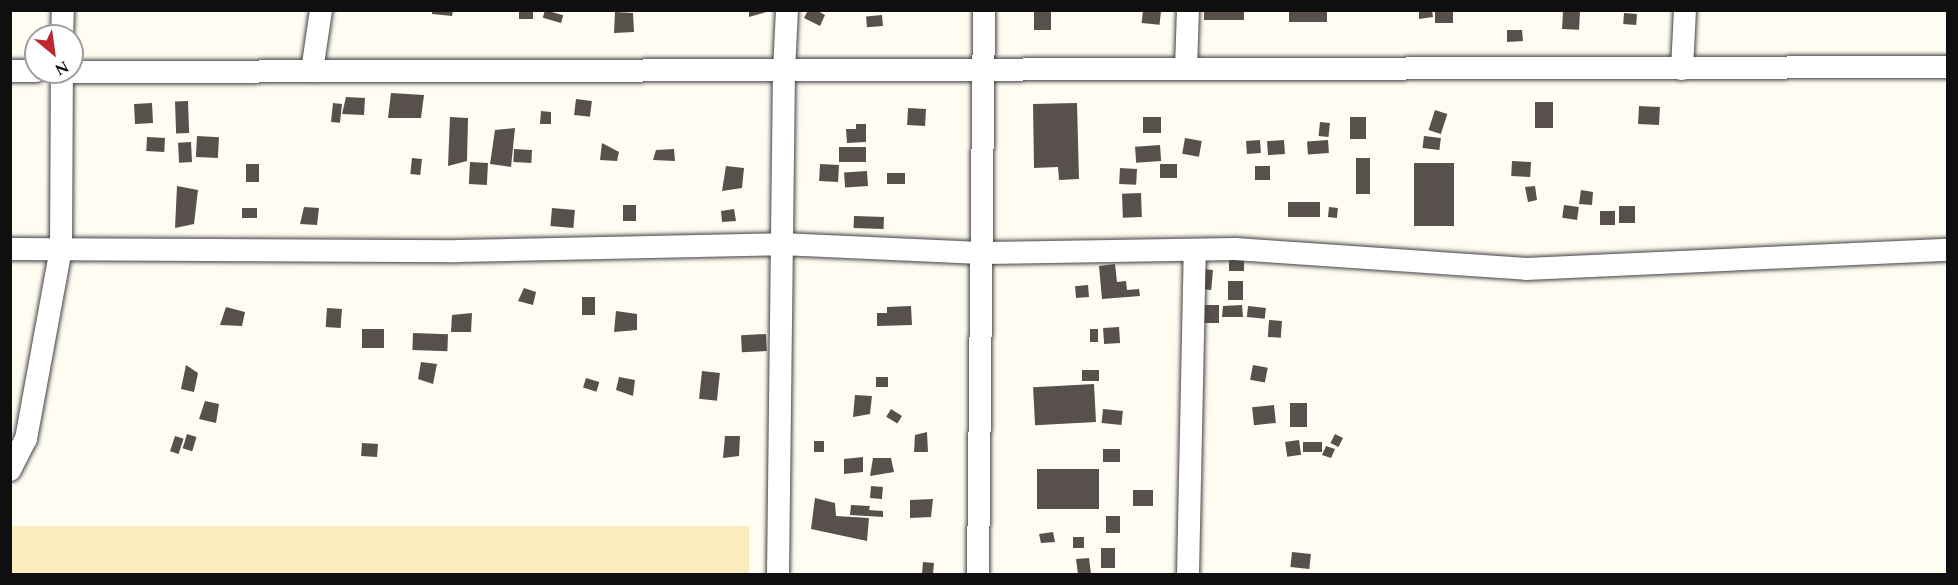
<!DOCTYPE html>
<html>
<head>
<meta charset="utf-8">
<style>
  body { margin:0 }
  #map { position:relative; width:1958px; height:585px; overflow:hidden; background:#fffcf2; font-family:Spectral,serif }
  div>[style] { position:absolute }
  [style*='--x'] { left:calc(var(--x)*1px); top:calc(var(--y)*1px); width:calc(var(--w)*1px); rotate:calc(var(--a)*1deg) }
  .sand>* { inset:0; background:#faecbe; transform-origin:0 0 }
  .building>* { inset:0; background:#58504c; transform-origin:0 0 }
  .roads { filter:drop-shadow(0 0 2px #424242) drop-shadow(0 0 2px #424242) }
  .street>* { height:22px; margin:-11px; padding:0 11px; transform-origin:11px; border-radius:11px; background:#fff }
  span { translate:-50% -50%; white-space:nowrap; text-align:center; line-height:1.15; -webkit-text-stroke:6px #fff; paint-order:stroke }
  .frame { position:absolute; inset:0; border:12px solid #0f0f0f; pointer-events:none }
  .north { position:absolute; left:24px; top:24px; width:60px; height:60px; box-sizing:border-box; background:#fff; border:2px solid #9f9f9f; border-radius:50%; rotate:151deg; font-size:16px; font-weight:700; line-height:24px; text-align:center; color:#0f0f0f }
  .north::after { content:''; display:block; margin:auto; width:21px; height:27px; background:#bf2732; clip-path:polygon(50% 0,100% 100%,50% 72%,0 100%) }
</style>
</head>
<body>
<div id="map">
  <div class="sand">
    <div style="left:749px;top:526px;width:48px;height:738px;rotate:90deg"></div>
  </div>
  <div class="building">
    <div style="clip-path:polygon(432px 10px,453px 10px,452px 16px,432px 14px)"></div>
    <div style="left:519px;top:10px;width:14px;height:9px"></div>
    <div style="left:545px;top:10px;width:19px;height:8px;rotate:16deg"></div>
    <div style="clip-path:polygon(749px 10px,770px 10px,770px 11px,749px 17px)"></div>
    <div style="clip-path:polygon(808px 10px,816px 10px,825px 15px,820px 26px,804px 18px)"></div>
    <div style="left:1034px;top:10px;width:17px;height:20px"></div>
    <div style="left:1143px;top:10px;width:18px;height:13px;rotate:6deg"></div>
    <div style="left:1204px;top:10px;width:40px;height:10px"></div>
    <div style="left:1289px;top:10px;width:38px;height:12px"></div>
    <div style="clip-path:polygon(1419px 10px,1432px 10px,1433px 17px,1419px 19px)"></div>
    <div style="left:1435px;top:10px;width:18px;height:13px"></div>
    <div style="left:1563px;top:11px;width:17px;height:18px;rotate:3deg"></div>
    <div style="clip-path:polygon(615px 12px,633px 13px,634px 32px,614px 33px)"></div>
    <div style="left:1624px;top:13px;width:13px;height:11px;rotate:4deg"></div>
    <div style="left:882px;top:15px;width:11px;height:16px;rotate:85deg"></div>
    <div style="clip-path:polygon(1507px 30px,1522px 30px,1523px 41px,1507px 42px)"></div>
    <div style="clip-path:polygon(391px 93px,424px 95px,421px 118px,388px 118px)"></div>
    <div style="clip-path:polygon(346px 97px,365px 98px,364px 115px,342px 114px)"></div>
    <div style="left:576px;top:99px;width:16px;height:16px;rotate:7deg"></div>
    <div style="left:188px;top:101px;width:32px;height:13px;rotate:88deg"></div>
    <div style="left:1535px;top:102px;width:18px;height:26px"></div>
    <div style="left:152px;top:103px;width:20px;height:18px;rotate:87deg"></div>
    <div style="left:333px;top:103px;width:9px;height:19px;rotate:6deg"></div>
    <div style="clip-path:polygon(1077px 103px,1079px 179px,1059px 180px,1058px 167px,1034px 168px,1033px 104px)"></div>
    <div style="left:1639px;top:106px;width:21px;height:18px;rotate:3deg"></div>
    <div style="left:908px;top:108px;width:18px;height:17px;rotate:3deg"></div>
    <div style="left:1435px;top:110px;width:13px;height:21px;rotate:18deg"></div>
    <div style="clip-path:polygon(541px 111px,551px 112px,551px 124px,540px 124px)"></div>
    <div style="clip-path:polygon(450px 117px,468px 118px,467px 161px,448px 166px)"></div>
    <div style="left:1143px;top:117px;width:18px;height:16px"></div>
    <div style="left:1350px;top:117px;width:16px;height:22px"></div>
    <div style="left:1320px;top:122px;width:10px;height:14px;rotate:6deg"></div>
    <div style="clip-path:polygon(856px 124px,866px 124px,866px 142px,847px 143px,846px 129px,856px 129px)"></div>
    <div style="clip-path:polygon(515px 128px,511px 167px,490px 164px,495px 130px)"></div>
    <div style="left:197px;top:136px;width:22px;height:21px;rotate:3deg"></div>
    <div style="left:1424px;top:136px;width:17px;height:12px;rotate:7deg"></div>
    <div style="left:147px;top:137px;width:18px;height:14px;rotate:3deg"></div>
    <div style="left:1185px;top:138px;width:17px;height:16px;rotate:10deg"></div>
    <div style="left:1260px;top:140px;width:13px;height:14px;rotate:86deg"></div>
    <div style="left:1284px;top:140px;width:14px;height:17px;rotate:86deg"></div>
    <div style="left:1328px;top:140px;width:13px;height:21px;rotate:86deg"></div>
    <div style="left:191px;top:142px;width:20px;height:13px;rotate:87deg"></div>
    <div style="clip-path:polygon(602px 143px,619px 152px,617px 161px,600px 160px)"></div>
    <div style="left:1160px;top:145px;width:16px;height:25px;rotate:86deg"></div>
    <div style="left:839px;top:147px;width:27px;height:15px"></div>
    <div style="left:514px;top:149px;width:18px;height:13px;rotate:3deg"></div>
    <div style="clip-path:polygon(674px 149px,675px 161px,653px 160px,656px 150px)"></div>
    <div style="left:412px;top:158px;width:10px;height:16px;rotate:6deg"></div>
    <div style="left:1356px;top:158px;width:14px;height:36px"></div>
    <div style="left:1512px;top:161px;width:19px;height:15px;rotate:3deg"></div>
    <div style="left:470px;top:162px;width:18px;height:22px;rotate:3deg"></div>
    <div style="left:1414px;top:163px;width:40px;height:63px"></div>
    <div style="left:246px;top:164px;width:13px;height:18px"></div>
    <div style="left:820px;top:164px;width:19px;height:17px;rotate:3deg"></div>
    <div style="left:1160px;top:164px;width:17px;height:14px"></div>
    <div style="clip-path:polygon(726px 166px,744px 168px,742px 188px,722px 191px)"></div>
    <div style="left:1255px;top:166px;width:15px;height:14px"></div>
    <div style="left:1120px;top:168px;width:17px;height:16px;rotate:3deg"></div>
    <div style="left:867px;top:171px;width:15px;height:23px;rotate:86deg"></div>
    <div style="left:905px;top:173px;width:11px;height:18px;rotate:90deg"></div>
    <div style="clip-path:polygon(177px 186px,198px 190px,194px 224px,175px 228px)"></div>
    <div style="clip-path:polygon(1535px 186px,1537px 200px,1528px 202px,1525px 187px)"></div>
    <div style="clip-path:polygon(1581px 190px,1593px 192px,1592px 205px,1579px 204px)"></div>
    <div style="left:1141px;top:193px;width:24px;height:19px;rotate:88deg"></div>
    <div style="left:1288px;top:202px;width:32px;height:15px"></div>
    <div style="left:623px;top:205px;width:13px;height:16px"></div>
    <div style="left:1564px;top:205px;width:15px;height:13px;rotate:8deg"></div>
    <div style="left:1619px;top:206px;width:16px;height:17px"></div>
    <div style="clip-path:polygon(304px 207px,319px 208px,317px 225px,300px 224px)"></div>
    <div style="left:1329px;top:207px;width:9px;height:10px;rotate:6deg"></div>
    <div style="left:242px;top:208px;width:15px;height:10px"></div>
    <div style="left:552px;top:208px;width:23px;height:18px;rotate:5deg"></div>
    <div style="clip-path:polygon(734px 209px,736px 221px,722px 222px,721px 211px)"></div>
    <div style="left:1600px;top:211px;width:15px;height:14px"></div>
    <div style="left:854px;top:216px;width:30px;height:12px;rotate:2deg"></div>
    <div style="left:1229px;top:258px;width:15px;height:13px"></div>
    <div style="clip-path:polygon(1115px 264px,1117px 282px,1126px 281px,1127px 290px,1139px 289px,1140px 296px,1102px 299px,1099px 266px)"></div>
    <div style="left:1202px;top:269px;width:11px;height:20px;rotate:5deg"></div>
    <div style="left:1228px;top:281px;width:15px;height:19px"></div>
    <div style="left:1088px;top:285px;width:12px;height:13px;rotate:85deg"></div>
    <div style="clip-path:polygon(524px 288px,536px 292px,533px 305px,518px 301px)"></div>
    <div style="left:582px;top:297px;width:13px;height:18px"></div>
    <div style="left:1202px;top:305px;width:17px;height:18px"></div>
    <div style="clip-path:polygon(1242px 305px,1243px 317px,1222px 317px,1223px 306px)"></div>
    <div style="clip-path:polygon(911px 306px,912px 325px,877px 326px,877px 313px,887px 313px,887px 307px)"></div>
    <div style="left:1248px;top:306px;width:18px;height:11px;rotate:6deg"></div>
    <div style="clip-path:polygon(226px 307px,245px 312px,242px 326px,220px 325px)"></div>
    <div style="left:327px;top:308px;width:15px;height:19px;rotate:4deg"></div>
    <div style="clip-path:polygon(616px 311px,637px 314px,637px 330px,614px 332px)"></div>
    <div style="clip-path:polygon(472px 313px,471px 332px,451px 332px,452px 315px)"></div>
    <div style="left:1269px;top:320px;width:13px;height:17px;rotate:4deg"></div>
    <div style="left:1119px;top:327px;width:16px;height:16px;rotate:86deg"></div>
    <div style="left:362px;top:329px;width:22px;height:19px"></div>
    <div style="left:1090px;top:329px;width:8px;height:13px"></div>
    <div style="left:413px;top:333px;width:35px;height:17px;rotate:2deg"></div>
    <div style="left:766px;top:334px;width:17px;height:25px;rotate:87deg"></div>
    <div style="clip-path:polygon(421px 362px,437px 364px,433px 384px,418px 379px)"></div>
    <div style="clip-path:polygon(186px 365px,198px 373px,194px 392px,181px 389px)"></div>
    <div style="left:1253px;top:365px;width:15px;height:15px;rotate:11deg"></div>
    <div style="left:1082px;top:370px;width:17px;height:11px"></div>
    <div style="left:702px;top:371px;width:18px;height:28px;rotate:6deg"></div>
    <div style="clip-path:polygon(619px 377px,635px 380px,633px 396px,616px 390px)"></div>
    <div style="left:876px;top:377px;width:12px;height:10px"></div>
    <div style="left:586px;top:378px;width:14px;height:10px;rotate:17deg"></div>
    <div style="left:1094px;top:384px;width:38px;height:61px;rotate:87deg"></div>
    <div style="clip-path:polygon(855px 395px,872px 396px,870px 414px,853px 417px)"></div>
    <div style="clip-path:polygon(205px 401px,219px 404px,216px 423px,199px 419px)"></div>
    <div style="left:1307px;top:403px;width:24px;height:17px;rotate:90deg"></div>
    <div style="left:1274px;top:405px;width:18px;height:22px;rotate:84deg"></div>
    <div style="left:891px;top:409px;width:13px;height:9px;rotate:32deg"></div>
    <div style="left:1103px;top:409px;width:20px;height:14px;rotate:6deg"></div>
    <div style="clip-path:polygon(927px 432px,928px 452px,914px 452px,915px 435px)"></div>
    <div style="left:187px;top:434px;width:10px;height:15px;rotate:17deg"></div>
    <div style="left:1335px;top:434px;width:9px;height:10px;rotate:27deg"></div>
    <div style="left:175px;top:436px;width:9px;height:16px;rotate:18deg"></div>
    <div style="clip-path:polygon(725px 436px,740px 436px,739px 456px,723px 458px)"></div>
    <div style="left:1299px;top:440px;width:15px;height:14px;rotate:82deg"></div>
    <div style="left:814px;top:441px;width:10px;height:11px"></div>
    <div style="left:1322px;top:442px;width:10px;height:19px;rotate:90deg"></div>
    <div style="left:362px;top:443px;width:16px;height:13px;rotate:4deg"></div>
    <div style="clip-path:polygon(1326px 446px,1335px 449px,1331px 458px,1322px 455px)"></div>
    <div style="left:1103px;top:449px;width:17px;height:13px"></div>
    <div style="clip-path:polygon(863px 457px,863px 472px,844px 474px,844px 459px)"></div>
    <div style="clip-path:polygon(873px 458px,891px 458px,894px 472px,870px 476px)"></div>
    <div style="left:1037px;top:469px;width:62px;height:40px"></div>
    <div style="left:871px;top:486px;width:12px;height:12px;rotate:5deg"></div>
    <div style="left:1133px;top:490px;width:20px;height:16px"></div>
    <div style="clip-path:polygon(815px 498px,835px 503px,836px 516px,869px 518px,867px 541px,811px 529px)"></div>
    <div style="clip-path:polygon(933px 499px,931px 517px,910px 518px,910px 500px)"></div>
    <div style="clip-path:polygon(851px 505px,870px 506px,869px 510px,883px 511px,883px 517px,850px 515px)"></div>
    <div style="left:1106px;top:516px;width:14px;height:17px"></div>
    <div style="clip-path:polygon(1053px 532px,1055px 542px,1041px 543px,1039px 534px)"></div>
    <div style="left:1073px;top:537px;width:11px;height:11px"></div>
    <div style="left:1101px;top:548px;width:14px;height:20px"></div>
    <div style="left:1292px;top:552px;width:19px;height:15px;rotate:6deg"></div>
    <div style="clip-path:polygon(1089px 558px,1091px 574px,1078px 574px,1076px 559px)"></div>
    <div style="left:923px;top:562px;width:11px;height:11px;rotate:5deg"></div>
  </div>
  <div class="roads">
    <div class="street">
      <div style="--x:62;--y:36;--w:26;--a:-88"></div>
      <div style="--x:1186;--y:69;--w:59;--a:-88.1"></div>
      <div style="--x:1682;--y:69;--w:59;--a:-87.1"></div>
      <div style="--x:10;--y:71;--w:26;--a:0"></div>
      <div style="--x:312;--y:71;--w:62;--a:-81.6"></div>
      <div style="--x:72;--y:72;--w:1876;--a:-0.15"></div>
      <div style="--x:10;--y:249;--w:448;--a:0.3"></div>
      <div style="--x:458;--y:251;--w:323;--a:-1.2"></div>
      <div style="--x:781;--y:244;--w:200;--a:2.6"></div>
      <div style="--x:981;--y:253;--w:254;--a:-0.9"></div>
      <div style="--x:1235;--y:249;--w:292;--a:3.9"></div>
      <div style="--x:1526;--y:269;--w:422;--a:-2.6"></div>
      <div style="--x:10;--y:470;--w:35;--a:-63"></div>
      <div style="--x:26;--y:439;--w:193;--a:-79.6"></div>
      <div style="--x:61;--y:249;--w:177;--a:-89.7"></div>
      <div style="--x:778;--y:574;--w:503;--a:-89.32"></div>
      <div style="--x:784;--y:71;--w:61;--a:-87.2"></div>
      <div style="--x:978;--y:574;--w:564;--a:-89.39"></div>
      <div style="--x:1188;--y:574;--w:324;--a:-88.8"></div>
    </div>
  </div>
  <div class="frame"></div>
  <div class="north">N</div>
</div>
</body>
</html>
